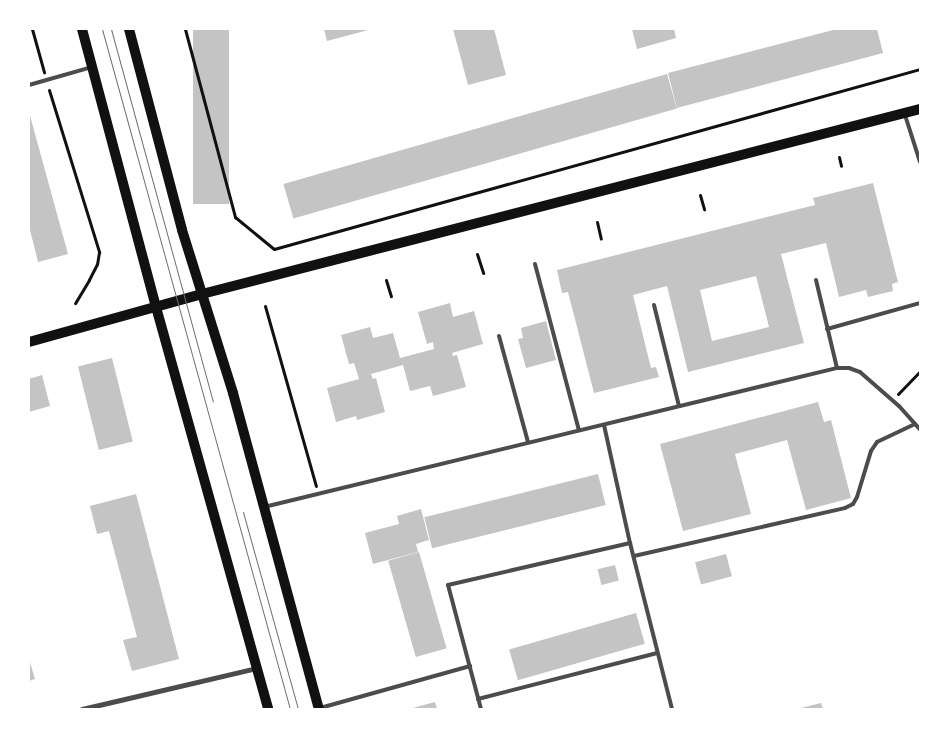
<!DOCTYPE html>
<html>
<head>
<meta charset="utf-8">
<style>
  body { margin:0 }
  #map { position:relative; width:949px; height:738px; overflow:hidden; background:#fff; font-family:"Work Sans",sans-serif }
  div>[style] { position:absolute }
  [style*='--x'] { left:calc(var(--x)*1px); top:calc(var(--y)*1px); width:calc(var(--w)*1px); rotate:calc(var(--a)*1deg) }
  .building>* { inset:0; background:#c4c4c4; transform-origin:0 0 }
  .path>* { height:3px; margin:-1.5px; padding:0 1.5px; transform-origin:1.5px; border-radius:1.5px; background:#111 }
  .service>* { height:4px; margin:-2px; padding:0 2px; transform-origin:2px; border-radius:2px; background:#4c4c4c }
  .minor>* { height:5px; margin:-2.5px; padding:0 2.5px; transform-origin:2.5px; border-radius:2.5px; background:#4c4c4c }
  .secondary>* { height:10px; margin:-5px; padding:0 5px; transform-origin:5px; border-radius:5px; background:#111 }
  .tram>* { height:1px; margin:-0.5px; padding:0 0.5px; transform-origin:0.5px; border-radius:0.5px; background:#707070 }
  span { translate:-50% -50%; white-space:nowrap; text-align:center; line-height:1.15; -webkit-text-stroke:4px #fff; paint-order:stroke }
  .frame { position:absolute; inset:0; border:30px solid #fff; pointer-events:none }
</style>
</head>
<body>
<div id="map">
  <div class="building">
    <div style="left:193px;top:29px;width:36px;height:175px"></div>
    <div style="clip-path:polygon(324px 29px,372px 29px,327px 41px)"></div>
    <div style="clip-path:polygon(453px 29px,494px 29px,506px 75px,468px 85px)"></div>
    <div style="clip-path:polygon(632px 29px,674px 29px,676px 38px,637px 49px)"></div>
    <div style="clip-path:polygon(837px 29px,877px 29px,883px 53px,677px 108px,668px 73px)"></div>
    <div style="left:667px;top:74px;width:36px;height:399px;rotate:74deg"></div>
    <div style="clip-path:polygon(29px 112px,68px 254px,38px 262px,29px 226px)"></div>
    <div style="clip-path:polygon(evenodd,873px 183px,898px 282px,892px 284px,893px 291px,868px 297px,866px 290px,839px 297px,826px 243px,781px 254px,804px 343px,688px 372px,667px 286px,633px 295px,651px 368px,656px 367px,659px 377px,594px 393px,568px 292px,562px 293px,557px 270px,815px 205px,813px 198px,873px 183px,756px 276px,769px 327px,712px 341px,700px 290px,756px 276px)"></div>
    <div style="clip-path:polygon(450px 303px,453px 317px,474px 311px,483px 344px,452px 353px,453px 356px,457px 355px,466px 387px,433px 396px,430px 386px,410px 391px,403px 365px,371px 374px,373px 379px,376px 378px,385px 412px,357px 420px,356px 416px,336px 422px,327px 388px,359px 379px,354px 363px,349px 364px,341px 335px,370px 327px,373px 338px,393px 333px,400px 358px,434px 349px,433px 342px,427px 344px,418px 312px)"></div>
    <div style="clip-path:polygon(546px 321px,556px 360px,526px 368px,518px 339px,523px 338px,521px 328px)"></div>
    <div style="left:112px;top:358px;width:86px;height:35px;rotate:76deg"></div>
    <div style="clip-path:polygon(42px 375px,50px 406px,29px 412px,29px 379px)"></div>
    <div style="clip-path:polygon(818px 402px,824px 422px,831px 420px,851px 498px,806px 510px,787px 440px,735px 454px,751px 514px,683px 531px,660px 444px)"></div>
    <div style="left:598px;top:474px;width:32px;height:179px;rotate:76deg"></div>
    <div style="clip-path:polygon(136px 494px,179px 659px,132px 671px,123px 640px,137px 637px,109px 531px,97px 534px,90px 506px)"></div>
    <div style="clip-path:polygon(421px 509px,429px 540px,416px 544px,418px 552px,373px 564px,365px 533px,399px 524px,397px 516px)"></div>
    <div style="left:419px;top:552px;width:100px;height:32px;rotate:74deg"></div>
    <div style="left:726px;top:554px;width:23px;height:32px;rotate:75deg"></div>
    <div style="left:615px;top:565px;width:16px;height:18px;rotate:76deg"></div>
    <div style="left:636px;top:613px;width:32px;height:132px;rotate:74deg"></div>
    <div style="clip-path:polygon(29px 659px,35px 679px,29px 681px)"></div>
    <div style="clip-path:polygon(435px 702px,437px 709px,409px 709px)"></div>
    <div style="clip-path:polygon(821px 703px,823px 709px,797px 709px)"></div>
  </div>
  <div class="path">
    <div style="--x:32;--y:29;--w:45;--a:74.4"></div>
    <div style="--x:185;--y:29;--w:195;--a:75.1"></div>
    <div style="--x:235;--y:217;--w:50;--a:39.4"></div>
    <div style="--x:274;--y:249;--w:671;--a:-15.57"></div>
    <div style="--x:49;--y:90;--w:170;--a:72.8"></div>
    <div style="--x:99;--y:252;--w:12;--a:99"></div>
    <div style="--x:97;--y:264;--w:18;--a:117"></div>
    <div style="--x:89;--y:280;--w:27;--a:121"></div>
    <div style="--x:839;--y:157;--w:9;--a:77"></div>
    <div style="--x:700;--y:195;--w:15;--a:74"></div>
    <div style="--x:597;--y:222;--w:17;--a:77"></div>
    <div style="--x:477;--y:254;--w:20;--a:72"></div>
    <div style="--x:386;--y:280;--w:17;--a:73"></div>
    <div style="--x:265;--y:306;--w:187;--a:74.2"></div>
    <div style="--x:898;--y:394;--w:32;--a:-46"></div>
  </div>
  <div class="service">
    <div style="--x:29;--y:85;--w:66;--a:-15.9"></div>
    <div style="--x:905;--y:115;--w:49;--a:72.3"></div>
    <div style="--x:535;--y:264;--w:172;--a:75.2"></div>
    <div style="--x:816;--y:280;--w:90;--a:76.6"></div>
    <div style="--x:654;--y:305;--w:104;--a:76.1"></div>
    <div style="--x:827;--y:329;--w:97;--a:-15.6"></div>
    <div style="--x:499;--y:336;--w:110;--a:74.7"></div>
    <div style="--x:604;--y:425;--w:121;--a:77.6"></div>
    <div style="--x:630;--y:543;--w:171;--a:75.8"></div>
    <div style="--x:264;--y:507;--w:590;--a:-13.64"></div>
    <div style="--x:837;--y:368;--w:12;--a:0"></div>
    <div style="--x:849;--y:368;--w:12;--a:20"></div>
    <div style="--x:860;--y:372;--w:52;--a:41.1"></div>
    <div style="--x:899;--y:406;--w:31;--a:48"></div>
    <div style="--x:634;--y:556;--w:216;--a:-12.8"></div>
    <div style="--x:845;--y:508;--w:9;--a:-27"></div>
    <div style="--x:853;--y:504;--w:8;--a:-60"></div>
    <div style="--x:857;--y:497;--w:48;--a:-73.1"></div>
    <div style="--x:871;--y:451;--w:11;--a:-56"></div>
    <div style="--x:877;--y:442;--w:42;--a:-25.3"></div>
    <div style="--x:478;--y:699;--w:185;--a:-14.4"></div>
    <div style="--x:320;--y:708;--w:156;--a:-15.6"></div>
    <div style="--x:481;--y:709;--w:128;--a:-104.9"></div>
    <div style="--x:448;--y:585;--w:187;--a:-13"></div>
  </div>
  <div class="minor">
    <div style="--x:82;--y:709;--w:180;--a:-13.2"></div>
  </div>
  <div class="secondary">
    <div style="--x:82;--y:29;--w:288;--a:75.1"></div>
    <div style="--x:156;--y:307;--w:417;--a:74.4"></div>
    <div style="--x:129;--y:29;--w:208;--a:75.2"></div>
    <div style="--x:182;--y:230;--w:171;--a:72.6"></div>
    <div style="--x:233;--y:393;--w:327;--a:74.8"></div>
    <div style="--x:29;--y:342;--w:180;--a:-15.5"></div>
    <div style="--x:202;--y:294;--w:741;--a:-14.45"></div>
  </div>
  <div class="tram">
    <div style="--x:102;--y:29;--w:706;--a:74.55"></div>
    <div style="--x:111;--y:29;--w:386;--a:74.7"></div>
    <div style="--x:243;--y:512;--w:205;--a:74.4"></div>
  </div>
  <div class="frame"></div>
</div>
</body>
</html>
